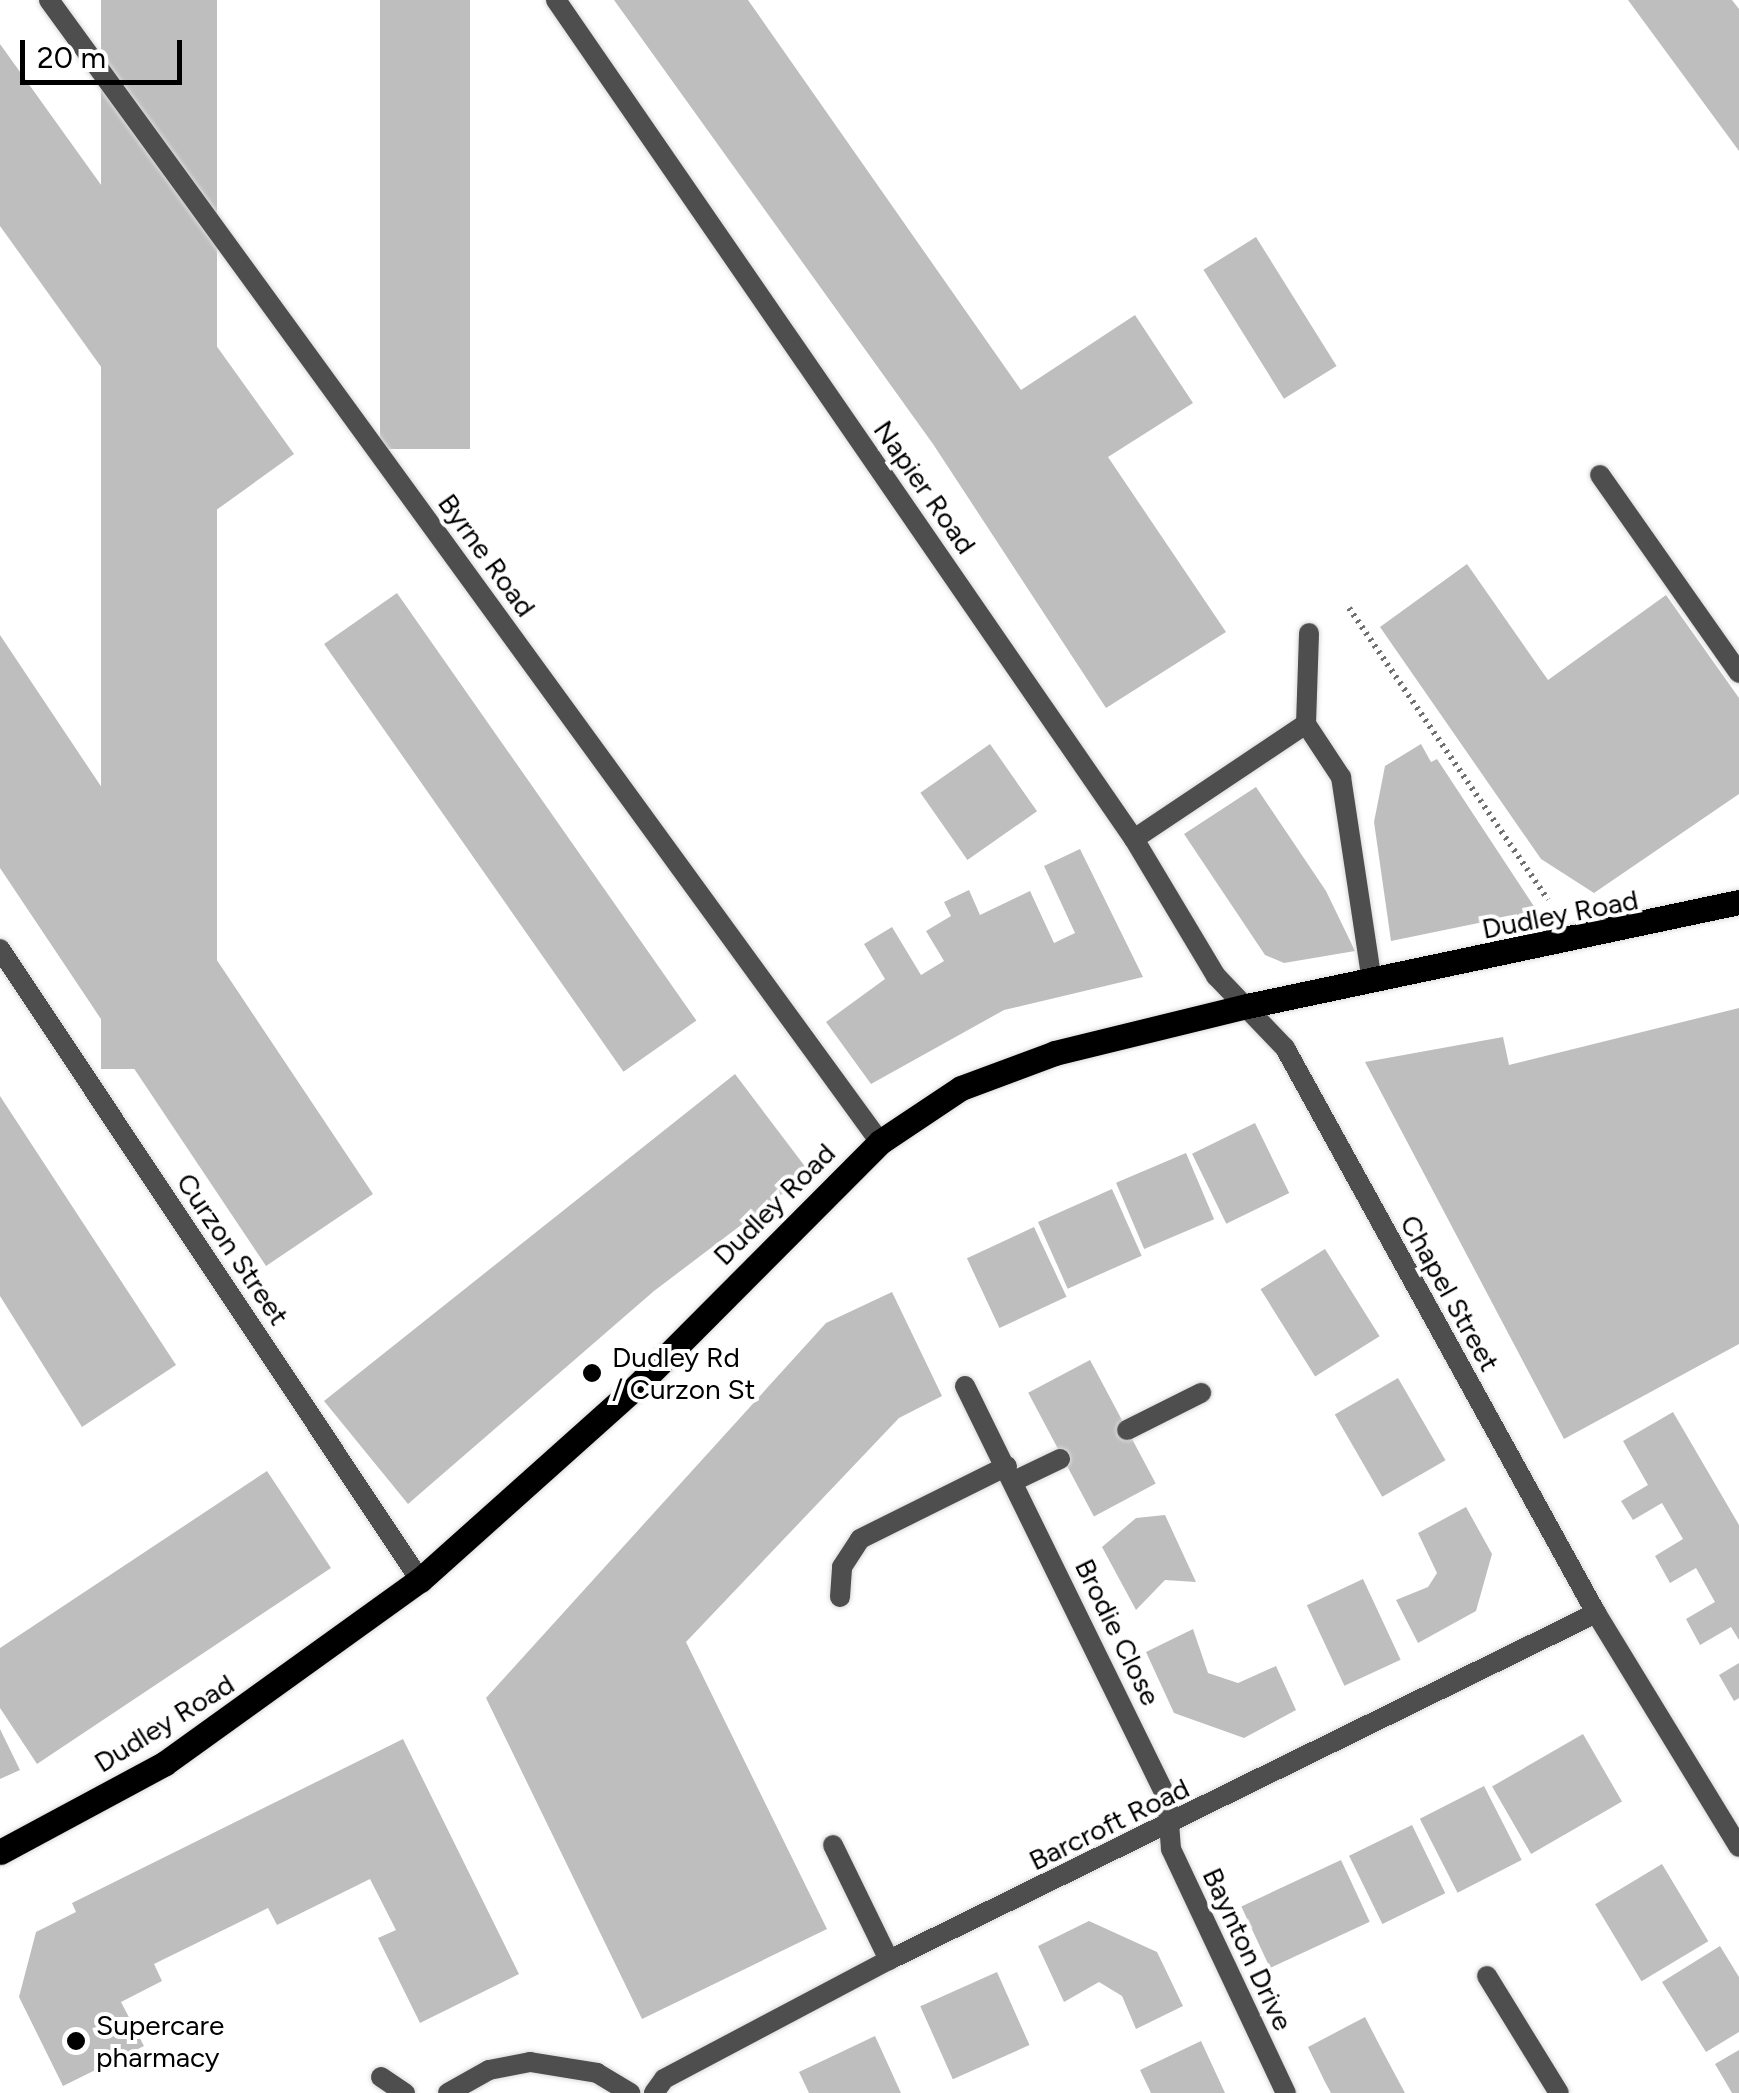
<!DOCTYPE html>
<html>
<head>
<meta charset="utf-8">
<style>
  body { margin:0 }
  #map { position:relative; width:1739px; height:2093px; overflow:hidden; background:#fff; font-family:Figtree,sans-serif }
  div>[style] { position:absolute }
  [style*='--x'] { left:calc(var(--x)*1px); top:calc(var(--y)*1px); width:calc(var(--w)*1px); rotate:calc(var(--a)*1deg) }
  .building>* { inset:0; background:#bebebe; transform-origin:0 0 }
  .path>* { height:6px; margin-top:-3px; transform-origin:0; background:repeating-linear-gradient(90deg,#707070 0 2.5px,transparent 0 7.5px) }
  .roads { filter:drop-shadow(0 0 2px #dbdbdb) drop-shadow(0 0 2px #dbdbdb) }
  .lane>* { height:20px; margin:-10px; padding:0 10px; transform-origin:10px; border-radius:10px; background:#4e4e4e }
  .street>* { height:20px; margin:-10px; padding:0 10px; transform-origin:10px; border-radius:10px; background:#4e4e4e }
  .primary>* { height:25px; margin:-12.5px; padding:0 12.5px; transform-origin:12.5px; border-radius:12.5px; background:#000 }
  .dots>* { width:28px; height:28px; translate:-50% -50%; box-sizing:border-box; border:5px solid #fff; border-radius:50% }
  span { translate:-50% -50%; white-space:nowrap; text-align:center; line-height:1.15; -webkit-text-stroke:8px #fff; paint-order:stroke }
  .street-label { font-size:28px; color:#000 }
  .poi-label { font-size:28px; color:#000 }
  .left { translate:0 -50%; text-align:left }
  .scale { position:absolute; left:20px; top:40px; width:162px; height:45px; box-sizing:border-box; border:5px solid #000; border-top:0; padding-left:12px; font-size:30px; line-height:35px; white-space:nowrap; color:#000; -webkit-text-stroke:8px #fff; paint-order:stroke }
</style>
</head>
<body>
<div id="map">
  <div class="building">
    <div style="left:101px;top:0;width:116px;height:1069px"></div>
    <div style="left:380px;top:0;width:90px;height:449px"></div>
    <div style="clip-path:polygon(614px 0,748px 0,1021px 390px,1135px 315px,1193px 403px,1108px 457px,1226px 632px,1106px 708px,933px 444px)"></div>
    <div style="clip-path:polygon(1628px 0,1732px 0,1739px 9px,1739px 151px)"></div>
    <div style="clip-path:polygon(0 44px,294px 454px,208px 516px,0 226px)"></div>
    <div style="left:1256px;top:237px;width:152px;height:62px;rotate:58deg"></div>
    <div style="clip-path:polygon(1467px 564px,1548px 680px,1666px 595px,1739px 698px,1739px 794px,1594px 893px,1541px 859px,1380px 627px)"></div>
    <div style="left:397px;top:593px;width:522px;height:89px;rotate:55deg"></div>
    <div style="clip-path:polygon(0 635px,373px 1194px,266px 1266px,0 868px)"></div>
    <div style="left:990px;top:744px;width:82px;height:85px;rotate:55deg"></div>
    <div style="clip-path:polygon(1421px 744px,1431px 762px,1437px 759px,1537px 911px,1391px 941px,1374px 822px,1385px 766px)"></div>
    <div style="clip-path:polygon(1256px 787px,1326px 891px,1355px 951px,1284px 963px,1265px 955px,1184px 834px)"></div>
    <div style="clip-path:polygon(1080px 849px,1143px 977px,1004px 1010px,871px 1084px,826px 1022px,885px 979px,864px 944px,892px 927px,921px 975px,944px 961px,926px 931px,951px 916px,944px 902px,969px 890px,980px 915px,1030px 891px,1054px 943px,1075px 933px,1044px 866px)"></div>
    <div style="clip-path:polygon(1739px 1008px,1739px 1344px,1564px 1439px,1365px 1062px,1503px 1037px,1509px 1065px)"></div>
    <div style="clip-path:polygon(735px 1074px,810px 1173px,654px 1291px,408px 1504px,324px 1401px)"></div>
    <div style="clip-path:polygon(0 1096px,176px 1365px,82px 1427px,0 1296px)"></div>
    <div style="left:1255px;top:1123px;width:78px;height:70px;rotate:64deg"></div>
    <div style="left:1186px;top:1153px;width:72px;height:76px;rotate:67deg"></div>
    <div style="left:1112px;top:1189px;width:73px;height:81px;rotate:66deg"></div>
    <div style="left:1034px;top:1227px;width:77px;height:74px;rotate:65deg"></div>
    <div style="left:1325px;top:1249px;width:103px;height:76px;rotate:58deg"></div>
    <div style="clip-path:polygon(892px 1292px,942px 1396px,899px 1418px,686px 1642px,827px 1929px,642px 2019px,486px 1698px,826px 1323px)"></div>
    <div style="left:1090px;top:1360px;width:140px;height:70px;rotate:62deg"></div>
    <div style="left:1398px;top:1378px;width:95px;height:73px;rotate:60deg"></div>
    <div style="clip-path:polygon(1673px 1412px,1739px 1525px,1739px 1640px,1731px 1627px,1700px 1645px,1686px 1619px,1715px 1602px,1696px 1568px,1670px 1583px,1655px 1556px,1683px 1539px,1662px 1503px,1633px 1520px,1621px 1501px,1648px 1485px,1623px 1441px)"></div>
    <div style="clip-path:polygon(267px 1471px,331px 1568px,37px 1764px,0 1708px,0 1648px)"></div>
    <div style="clip-path:polygon(1466px 1507px,1492px 1554px,1476px 1611px,1418px 1643px,1396px 1600px,1428px 1587px,1437px 1573px,1418px 1533px)"></div>
    <div style="clip-path:polygon(1165px 1515px,1196px 1582px,1165px 1580px,1136px 1610px,1102px 1547px,1136px 1518px)"></div>
    <div style="left:1363px;top:1579px;width:89px;height:62px;rotate:65deg"></div>
    <div style="clip-path:polygon(1193px 1629px,1208px 1673px,1238px 1683px,1276px 1666px,1296px 1710px,1244px 1738px,1174px 1713px,1146px 1652px)"></div>
    <div style="clip-path:polygon(1739px 1663px,1739px 1698px,1734px 1701px,1719px 1675px)"></div>
    <div style="clip-path:polygon(0 1729px,20px 1770px,0 1779px)"></div>
    <div style="left:1583px;top:1734px;width:78px;height:105px;rotate:60deg"></div>
    <div style="clip-path:polygon(403px 1739px,519px 1974px,420px 2023px,378px 1938px,396px 1930px,370px 1879px,277px 1925px,268px 1908px,154px 1964px,162px 1981px,121px 2002px,144px 2046px,63px 2086px,19px 1997px,36px 1932px,76px 1912px,72px 1903px)"></div>
    <div style="left:1484px;top:1786px;width:83px;height:72px;rotate:63deg"></div>
    <div style="left:1412px;top:1825px;width:76px;height:70px;rotate:64deg"></div>
    <div style="left:1341px;top:1860px;width:68px;height:110px;rotate:65deg"></div>
    <div style="left:1662px;top:1864px;width:90px;height:78px;rotate:59deg"></div>
    <div style="clip-path:polygon(1089px 1921px,1157px 1952px,1183px 2006px,1136px 2029px,1122px 1996px,1099px 1982px,1064px 2002px,1038px 1946px)"></div>
    <div style="clip-path:polygon(1720px 1946px,1739px 1977px,1739px 2032px,1706px 2052px,1662px 1982px)"></div>
    <div style="left:997px;top:1972px;width:80px;height:84px;rotate:66deg"></div>
    <div style="clip-path:polygon(1365px 2017px,1383px 2052px,1405px 2093px,1331px 2093px,1325px 2082px,1308px 2047px)"></div>
    <div style="clip-path:polygon(875px 2036px,901px 2093px,809px 2093px,799px 2072px)"></div>
    <div style="clip-path:polygon(1201px 2041px,1225px 2093px,1151px 2093px,1140px 2070px)"></div>
    <div style="clip-path:polygon(1739px 2050px,1739px 2093px,1732px 2093px,1715px 2064px)"></div>
  </div>
  <div class="path">
    <div style="--x:1349;--y:608;--w:353;--a:55.7"></div>
  </div>
  <div class="roads">
    <div class="lane">
      <div style="--x:1600;--y:475;--w:242;--a:54.9"></div>
      <div style="--x:1306;--y:724;--w:91;--a:-88.1"></div>
      <div style="--x:1134;--y:839;--w:207;--a:-33.8"></div>
      <div style="--x:1306;--y:724;--w:64;--a:56.6"></div>
      <div style="--x:1341;--y:777;--w:206;--a:81.4"></div>
      <div style="--x:1127;--y:1430;--w:83;--a:-26.6"></div>
      <div style="--x:1014;--y:1481;--w:51;--a:-25.6"></div>
      <div style="--x:833;--y:1845;--w:128;--a:64"></div>
      <div style="--x:1487;--y:1976;--w:137;--a:58.4"></div>
      <div style="--x:381;--y:2077;--w:29;--a:34"></div>
      <div style="--x:448;--y:2093;--w:47;--a:-29.3"></div>
      <div style="--x:489;--y:2070;--w:42;--a:-11"></div>
      <div style="--x:530;--y:2062;--w:68;--a:9.3"></div>
      <div style="--x:597;--y:2073;--w:39;--a:31"></div>
    </div>
    <div class="street">
      <div style="--x:49;--y:0;--w:1412;--a:53.96"></div>
      <div style="--x:556;--y:0;--w:1019;--a:55.44"></div>
      <div style="--x:1134;--y:839;--w:160;--a:59.1"></div>
      <div style="--x:1216;--y:976;--w:100;--a:46.2"></div>
      <div style="--x:1285;--y:1048;--w:645;--a:61.17"></div>
      <div style="--x:1596;--y:1613;--w:274;--a:58.6"></div>
      <div style="--x:0;--y:949;--w:758;--a:56.35"></div>
      <div style="--x:965;--y:1386;--w:459;--a:63.9"></div>
      <div style="--x:1167;--y:1798;--w:51;--a:85.5"></div>
      <div style="--x:1171;--y:1849;--w:270;--a:64.8"></div>
      <div style="--x:840;--y:1597;--w:30;--a:-86"></div>
      <div style="--x:842;--y:1567;--w:33;--a:-57"></div>
      <div style="--x:860;--y:1539;--w:164;--a:-26.4"></div>
      <div style="--x:654;--y:2093;--w:17;--a:-54"></div>
      <div style="--x:664;--y:2079;--w:255;--a:-27.9"></div>
      <div style="--x:889;--y:1960;--w:788;--a:-26.14"></div>
    </div>
    <div class="primary">
      <div style="--x:0;--y:1852;--w:187;--a:-28.3"></div>
      <div style="--x:165;--y:1763;--w:314;--a:-35.7"></div>
      <div style="--x:420;--y:1580;--w:292;--a:-41.8"></div>
      <div style="--x:638;--y:1385;--w:343;--a:-45.1"></div>
      <div style="--x:880;--y:1142;--w:97;--a:-33.7"></div>
      <div style="--x:961;--y:1088;--w:100;--a:-20.4"></div>
      <div style="--x:1055;--y:1053;--w:198;--a:-13.8"></div>
      <div style="--x:1247;--y:1006;--w:503;--a:-11.94"></div>
    </div>
  </div>
  <div class="dots">
    <div style="left:592px;top:1373px;background:#000"></div>
    <div style="left:76px;top:2041px;background:#000"></div>
  </div>
  <div class="street-label">
    <span style="left:925px;top:487px;rotate:55deg">Napier Road</span>
    <span style="left:487px;top:555px;rotate:54deg">Byrne Road</span>
    <span style="left:1560px;top:914px;rotate:-11deg">Dudley Road</span>
    <span style="left:774px;top:1204px;rotate:-45deg">Dudley Road</span>
    <span style="left:233px;top:1249px;rotate:56deg">Curzon Street</span>
    <span style="left:1450px;top:1293px;rotate:61deg">Chapel Street</span>
    <span style="left:1118px;top:1632px;rotate:64deg">Brodie Close</span>
    <span style="left:164px;top:1723px;rotate:-32deg">Dudley Road</span>
    <span style="left:1109px;top:1824px;rotate:-26deg">Barcroft Road</span>
    <span style="left:1248px;top:1949px;rotate:65deg">Baynton Drive</span>
  </div>
  <div class="poi-label">
    <span class="left" style="left:612px;top:1373px">Dudley Rd<br>/ Curzon St</span>
    <span class="left" style="left:96px;top:2041px">Supercare<br>pharmacy</span>
  </div>
  <div class="scale">20 m</div>
</div>
</body>
</html>
